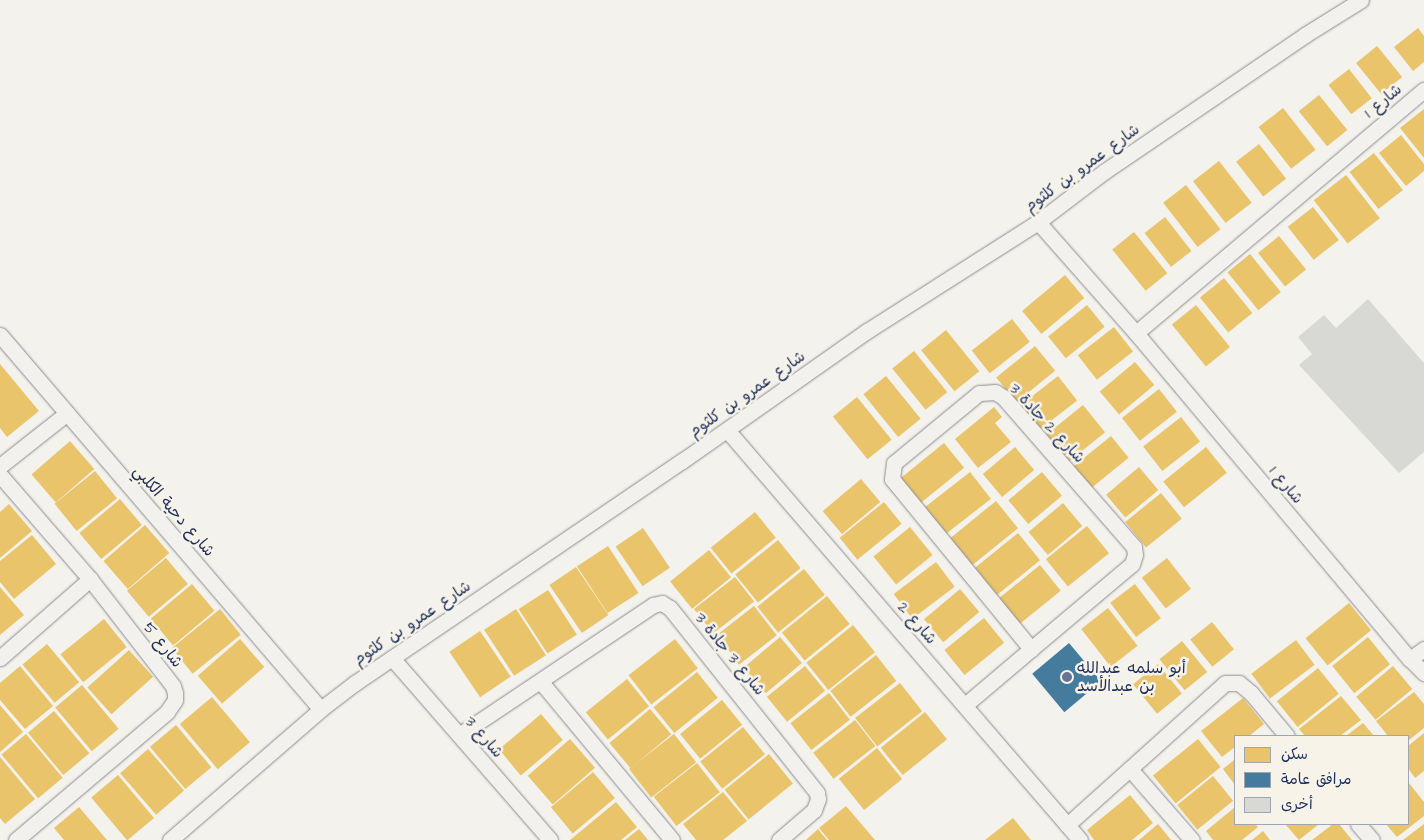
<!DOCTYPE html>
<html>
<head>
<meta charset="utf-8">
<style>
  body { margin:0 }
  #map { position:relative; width:1424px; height:840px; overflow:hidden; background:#f4f2ec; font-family:"Architects Daughter","Playpen Sans Arabic",sans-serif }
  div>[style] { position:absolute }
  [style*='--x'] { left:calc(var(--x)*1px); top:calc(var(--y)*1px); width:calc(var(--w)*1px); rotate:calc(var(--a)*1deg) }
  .homes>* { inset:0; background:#e9c46a; transform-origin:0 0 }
  .public>* { inset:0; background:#457b9d; transform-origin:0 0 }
  .building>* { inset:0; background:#d8d8d5 }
  .roads { filter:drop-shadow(0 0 1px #898c92) drop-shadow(0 0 1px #898c92) }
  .minor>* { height:15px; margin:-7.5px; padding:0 7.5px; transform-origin:7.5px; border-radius:7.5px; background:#f2f1ed }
  .dots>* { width:14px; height:14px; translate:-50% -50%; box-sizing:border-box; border:2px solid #f7f3e8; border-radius:50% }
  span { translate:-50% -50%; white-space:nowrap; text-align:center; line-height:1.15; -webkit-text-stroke:5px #f7f3e8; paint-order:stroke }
  .street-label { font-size:16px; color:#1b2f5e }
  .poi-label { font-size:16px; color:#1b2f5e }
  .left { translate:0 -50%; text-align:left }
  .legend { position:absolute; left:1234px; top:735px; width:175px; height:90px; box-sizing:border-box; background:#f7f3e8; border:1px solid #9fa5b1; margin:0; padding:6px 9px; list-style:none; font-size:15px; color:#1b2f5e }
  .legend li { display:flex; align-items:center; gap:10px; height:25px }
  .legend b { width:25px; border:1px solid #9fa5b1 }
</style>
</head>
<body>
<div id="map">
  <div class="homes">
    <div style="clip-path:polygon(1418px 28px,1424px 36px,1424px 62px,1413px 71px,1394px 47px)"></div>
    <div style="left:1377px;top:46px;width:40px;height:27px;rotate:51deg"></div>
    <div style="left:1349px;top:69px;width:37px;height:26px;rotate:52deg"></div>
    <div style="left:1319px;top:95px;width:45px;height:26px;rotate:51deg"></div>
    <div style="left:1283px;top:108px;width:53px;height:31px;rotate:52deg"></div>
    <div style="clip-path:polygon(1424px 109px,1424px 158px,1400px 128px)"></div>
    <div style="clip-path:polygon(1401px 135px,1424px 164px,1424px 171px,1406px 186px,1379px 153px)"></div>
    <div style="left:1259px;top:144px;width:44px;height:29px;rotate:52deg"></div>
    <div style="left:1374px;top:153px;width:47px;height:31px;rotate:52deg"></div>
    <div style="left:1219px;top:161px;width:53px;height:33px;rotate:52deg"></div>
    <div style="left:1346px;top:175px;width:55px;height:41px;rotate:52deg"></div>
    <div style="left:1186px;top:185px;width:56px;height:29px;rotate:52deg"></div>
    <div style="left:1313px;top:207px;width:42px;height:32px;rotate:52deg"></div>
    <div style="left:1165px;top:217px;width:43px;height:26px;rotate:52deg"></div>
    <div style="left:1134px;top:232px;width:53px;height:28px;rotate:51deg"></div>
    <div style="left:1279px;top:236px;width:43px;height:27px;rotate:51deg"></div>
    <div style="left:1250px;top:254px;width:49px;height:29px;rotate:51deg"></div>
    <div style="left:1065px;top:275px;width:30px;height:56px;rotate:50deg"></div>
    <div style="left:1224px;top:278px;width:45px;height:31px;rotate:51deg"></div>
    <div style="left:1087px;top:305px;width:28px;height:50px;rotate:51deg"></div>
    <div style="left:1196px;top:305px;width:54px;height:31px;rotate:51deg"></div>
    <div style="left:1012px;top:319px;width:29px;height:51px;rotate:52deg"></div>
    <div style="left:1114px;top:327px;width:31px;height:46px;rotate:52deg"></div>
    <div style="left:946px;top:330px;width:53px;height:32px;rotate:51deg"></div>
    <div style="left:1035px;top:346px;width:32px;height:50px;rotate:51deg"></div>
    <div style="left:914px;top:351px;width:53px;height:28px;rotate:51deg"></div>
    <div style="left:1135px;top:362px;width:30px;height:46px;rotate:50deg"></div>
    <div style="clip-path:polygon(0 364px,39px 411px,7px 437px,0 428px)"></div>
    <div style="left:886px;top:376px;width:55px;height:29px;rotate:51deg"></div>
    <div style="left:1058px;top:376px;width:31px;height:48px;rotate:52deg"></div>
    <div style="left:1159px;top:389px;width:29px;height:47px;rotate:52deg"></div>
    <div style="left:857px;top:397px;width:55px;height:31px;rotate:51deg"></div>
    <div style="left:1083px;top:405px;width:35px;height:47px;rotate:51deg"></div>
    <div style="clip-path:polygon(994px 407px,1002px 417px,995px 423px,1011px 442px,978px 468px,955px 439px)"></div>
    <div style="left:1181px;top:417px;width:31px;height:48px;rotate:52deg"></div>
    <div style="left:1111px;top:436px;width:28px;height:50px;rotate:51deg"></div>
    <div style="left:70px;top:441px;width:37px;height:51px;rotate:49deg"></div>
    <div style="left:944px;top:443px;width:32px;height:58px;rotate:51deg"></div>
    <div style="left:1015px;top:447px;width:30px;height:42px;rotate:50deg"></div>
    <div style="left:1206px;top:447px;width:33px;height:55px;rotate:51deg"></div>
    <div style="left:1139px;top:467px;width:30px;height:43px;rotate:50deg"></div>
    <div style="left:95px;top:471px;width:35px;height:52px;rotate:51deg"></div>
    <div style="left:970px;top:472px;width:34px;height:59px;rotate:52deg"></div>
    <div style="left:1042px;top:472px;width:31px;height:44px;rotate:50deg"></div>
    <div style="left:861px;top:479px;width:30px;height:50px;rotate:50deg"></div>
    <div style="left:1161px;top:493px;width:33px;height:46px;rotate:51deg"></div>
    <div style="left:120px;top:499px;width:34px;height:53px;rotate:50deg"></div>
    <div style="left:996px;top:501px;width:35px;height:59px;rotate:51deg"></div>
    <div style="left:884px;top:502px;width:28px;height:57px;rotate:51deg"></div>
    <div style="left:1063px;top:503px;width:30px;height:45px;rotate:50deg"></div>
    <div style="clip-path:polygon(9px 504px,32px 531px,0 558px,0 512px)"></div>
    <div style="left:755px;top:512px;width:33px;height:57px;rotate:51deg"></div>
    <div style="left:145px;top:525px;width:37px;height:55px;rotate:49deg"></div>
    <div style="left:1087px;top:526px;width:35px;height:53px;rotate:51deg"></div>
    <div style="left:910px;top:527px;width:36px;height:47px;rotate:51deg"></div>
    <div style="left:643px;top:528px;width:48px;height:33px;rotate:56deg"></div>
    <div style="left:1018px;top:533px;width:35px;height:57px;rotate:51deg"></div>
    <div style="clip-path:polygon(32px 535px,56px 564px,14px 599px,0 582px,0 561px)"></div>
    <div style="left:778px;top:540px;width:36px;height:55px;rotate:51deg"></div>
    <div style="left:608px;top:546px;width:56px;height:37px;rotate:57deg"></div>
    <div style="left:709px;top:550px;width:35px;height:50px;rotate:51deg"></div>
    <div style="left:166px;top:558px;width:34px;height:51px;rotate:50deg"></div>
    <div style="left:1167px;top:558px;width:39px;height:32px;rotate:52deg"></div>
    <div style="left:936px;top:562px;width:31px;height:53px;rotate:53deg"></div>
    <div style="left:1040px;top:565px;width:33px;height:53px;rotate:51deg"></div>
    <div style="left:576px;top:567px;width:58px;height:32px;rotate:56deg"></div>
    <div style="left:804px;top:569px;width:33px;height:60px;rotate:51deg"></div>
    <div style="left:735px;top:577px;width:31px;height:52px;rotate:52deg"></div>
    <div style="left:192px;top:584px;width:35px;height:54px;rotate:50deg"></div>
    <div style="left:1135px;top:584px;width:43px;height:31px;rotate:53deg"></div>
    <div style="clip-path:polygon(0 587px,24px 615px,0 635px)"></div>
    <div style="left:960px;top:589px;width:30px;height:47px;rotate:50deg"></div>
    <div style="left:548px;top:590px;width:53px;height:35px;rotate:57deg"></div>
    <div style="left:827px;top:596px;width:36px;height:58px;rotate:51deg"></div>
    <div style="left:1349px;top:603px;width:35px;height:56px;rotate:51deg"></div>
    <div style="left:754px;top:606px;width:37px;height:48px;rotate:52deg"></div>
    <div style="left:1108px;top:608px;width:48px;height:34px;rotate:52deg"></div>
    <div style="left:220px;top:609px;width:33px;height:62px;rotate:51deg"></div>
    <div style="left:516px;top:609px;width:55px;height:38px;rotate:57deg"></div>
    <div style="left:984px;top:618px;width:32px;height:51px;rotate:51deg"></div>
    <div style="left:104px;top:619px;width:36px;height:56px;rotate:51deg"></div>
    <div style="left:1212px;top:622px;width:35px;height:28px;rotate:51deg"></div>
    <div style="left:853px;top:625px;width:35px;height:60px;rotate:51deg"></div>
    <div style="left:480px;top:631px;width:55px;height:37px;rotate:56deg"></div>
    <div style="left:780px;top:637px;width:34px;height:47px;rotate:50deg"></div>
    <div style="left:1368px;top:637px;width:35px;height:46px;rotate:51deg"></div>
    <div style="left:240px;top:639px;width:37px;height:56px;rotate:49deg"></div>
    <div style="left:675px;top:639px;width:37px;height:59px;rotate:52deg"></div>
    <div style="left:1296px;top:640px;width:31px;height:56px;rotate:53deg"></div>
    <div style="left:1182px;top:641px;width:40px;height:29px;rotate:51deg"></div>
    <div style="left:47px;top:644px;width:50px;height:32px;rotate:50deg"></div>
    <div style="left:129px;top:650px;width:36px;height:56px;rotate:48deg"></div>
    <div style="left:876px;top:655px;width:33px;height:58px;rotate:52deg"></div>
    <div style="left:1158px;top:664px;width:38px;height:32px;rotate:51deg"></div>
    <div style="clip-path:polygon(20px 666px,53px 706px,25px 729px,0 700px,0 683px)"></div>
    <div style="left:805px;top:666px;width:32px;height:49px;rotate:51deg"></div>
    <div style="left:1393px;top:666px;width:30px;height:48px;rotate:50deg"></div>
    <div style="left:1318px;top:668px;width:33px;height:53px;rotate:51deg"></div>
    <div style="left:697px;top:672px;width:33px;height:56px;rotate:51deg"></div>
    <div style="left:627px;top:679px;width:35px;height:53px;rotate:51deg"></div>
    <div style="left:900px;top:683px;width:36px;height:57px;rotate:52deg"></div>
    <div style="left:82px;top:685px;width:57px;height:35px;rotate:50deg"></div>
    <div style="clip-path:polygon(1414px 692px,1424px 704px,1424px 728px,1408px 741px,1408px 736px,1388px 736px,1376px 721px)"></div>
    <div style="left:829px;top:693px;width:34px;height:49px;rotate:52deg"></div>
    <div style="clip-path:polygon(1341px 696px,1361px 720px,1340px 736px,1305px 736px,1299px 729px)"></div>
    <div style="left:212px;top:697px;width:59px;height:42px;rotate:50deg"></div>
    <div style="clip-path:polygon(1243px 698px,1264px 724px,1249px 736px,1235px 736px,1235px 747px,1222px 757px,1201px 731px)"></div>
    <div style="left:722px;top:700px;width:32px;height:54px;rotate:51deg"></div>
    <div style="clip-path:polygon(0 705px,23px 732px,0 752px)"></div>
    <div style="left:650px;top:709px;width:33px;height:53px;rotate:50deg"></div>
    <div style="left:54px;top:711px;width:55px;height:34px;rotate:50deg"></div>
    <div style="left:925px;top:712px;width:35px;height:57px;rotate:51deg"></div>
    <div style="left:541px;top:714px;width:34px;height:55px;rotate:50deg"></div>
    <div style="left:855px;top:720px;width:33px;height:53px;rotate:52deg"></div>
    <div style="clip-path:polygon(1363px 723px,1374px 736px,1346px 736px)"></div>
    <div style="left:176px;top:725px;width:55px;height:34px;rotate:50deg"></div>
    <div style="left:743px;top:727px;width:35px;height:55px;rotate:51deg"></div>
    <div style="clip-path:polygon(1424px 733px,1424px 771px,1415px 778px,1408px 768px,1408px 746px)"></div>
    <div style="left:26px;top:734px;width:57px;height:32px;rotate:50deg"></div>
    <div style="left:674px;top:734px;width:36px;height:57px;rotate:52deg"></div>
    <div style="left:570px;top:739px;width:38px;height:56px;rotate:49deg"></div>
    <div style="left:1198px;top:739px;width:36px;height:58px;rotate:51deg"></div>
    <div style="left:877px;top:748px;width:40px;height:49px;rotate:51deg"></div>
    <div style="left:148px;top:749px;width:55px;height:37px;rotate:49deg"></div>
    <div style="left:769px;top:754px;width:38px;height:57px;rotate:51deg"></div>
    <div style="clip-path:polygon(0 757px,35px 799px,5px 824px,0 818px)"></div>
    <div style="clip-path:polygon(1235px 759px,1235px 785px,1223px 769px)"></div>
    <div style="left:697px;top:763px;width:37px;height:55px;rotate:52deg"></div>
    <div style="left:593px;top:772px;width:34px;height:55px;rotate:50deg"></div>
    <div style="left:118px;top:775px;width:56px;height:35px;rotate:50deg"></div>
    <div style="left:1213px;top:776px;width:32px;height:46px;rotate:51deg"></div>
    <div style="clip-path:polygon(1409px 783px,1424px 802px,1424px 816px,1397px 837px,1386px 824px,1408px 824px)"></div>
    <div style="clip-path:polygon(723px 792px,747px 821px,723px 840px,696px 840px,683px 824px)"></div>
    <div style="clip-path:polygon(1130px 795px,1153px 823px,1132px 840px,1094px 840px,1087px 830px)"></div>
    <div style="clip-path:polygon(616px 802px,637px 827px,621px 840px,570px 840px)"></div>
    <div style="clip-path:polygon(846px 806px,875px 840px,829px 840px,819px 828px)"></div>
    <div style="clip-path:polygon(79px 807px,107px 840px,64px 840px,54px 828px)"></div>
    <div style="clip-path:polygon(1235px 807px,1235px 824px,1255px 824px,1258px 827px,1242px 840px,1213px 840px,1206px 831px)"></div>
    <div style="clip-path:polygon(1013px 818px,1031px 840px,985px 840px)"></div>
    <div style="clip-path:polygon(1158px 824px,1171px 840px,1139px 840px)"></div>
    <div style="clip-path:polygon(1285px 824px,1319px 824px,1299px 840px)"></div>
    <div style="clip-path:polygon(1333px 824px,1339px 824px,1352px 840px,1312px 840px)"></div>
    <div style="clip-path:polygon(1424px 824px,1424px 840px,1403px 840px)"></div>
    <div style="clip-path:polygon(639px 829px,648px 840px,625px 840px)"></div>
    <div style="clip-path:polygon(818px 829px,827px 840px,806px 840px)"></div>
    <div style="clip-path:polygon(1263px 831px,1270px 840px,1252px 840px)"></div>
  </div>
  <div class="public">
    <div style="left:1069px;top:643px;width:50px;height:48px;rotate:50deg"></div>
  </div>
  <div class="building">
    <div style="clip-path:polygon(1368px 299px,1424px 363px,1424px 452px,1399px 473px,1299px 365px,1312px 354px,1298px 337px,1324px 315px,1336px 328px)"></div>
  </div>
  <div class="roads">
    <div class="minor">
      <div style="--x:1038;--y:222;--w:148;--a:48.6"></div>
      <div style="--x:1136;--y:333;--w:426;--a:50"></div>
      <div style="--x:1410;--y:659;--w:20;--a:45"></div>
      <div style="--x:1136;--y:333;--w:377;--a:-40.2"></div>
      <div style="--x:0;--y:335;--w:493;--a:49.4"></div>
      <div style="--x:727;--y:430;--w:541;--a:49.27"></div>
      <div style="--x:0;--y:466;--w:85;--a:-38.3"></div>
      <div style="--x:0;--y:475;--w:138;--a:49.1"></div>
      <div style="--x:90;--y:579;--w:135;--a:52.2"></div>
      <div style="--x:173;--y:686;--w:7;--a:74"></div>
      <div style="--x:175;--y:693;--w:7;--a:90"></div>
      <div style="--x:175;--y:700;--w:14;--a:124"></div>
      <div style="--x:167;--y:712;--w:198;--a:139.7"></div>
      <div style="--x:0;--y:658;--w:120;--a:-41.3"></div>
      <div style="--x:392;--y:658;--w:241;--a:49"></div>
      <div style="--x:1410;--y:659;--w:17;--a:-36"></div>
      <div style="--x:541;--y:682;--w:205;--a:50.3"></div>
      <div style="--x:965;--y:705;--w:87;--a:-40.3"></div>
      <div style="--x:1031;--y:649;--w:132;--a:-40.1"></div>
      <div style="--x:1132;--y:564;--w:9;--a:-72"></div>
      <div style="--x:1135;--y:555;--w:8;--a:-97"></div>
      <div style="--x:1134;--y:547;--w:199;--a:-131.1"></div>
      <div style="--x:1003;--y:397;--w:9;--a:-148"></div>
      <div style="--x:995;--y:392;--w:16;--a:176"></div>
      <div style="--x:979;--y:393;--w:110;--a:140.5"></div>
      <div style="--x:894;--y:463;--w:16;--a:97"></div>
      <div style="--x:892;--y:479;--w:220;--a:50.7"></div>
      <div style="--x:459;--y:735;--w:234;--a:-33.8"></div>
      <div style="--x:653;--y:605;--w:9;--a:-13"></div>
      <div style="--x:662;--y:603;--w:9;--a:32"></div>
      <div style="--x:670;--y:608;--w:236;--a:51.5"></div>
      <div style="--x:817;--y:793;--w:6;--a:81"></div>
      <div style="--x:818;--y:799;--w:12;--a:110"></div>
      <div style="--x:814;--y:810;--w:46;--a:139.4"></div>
      <div style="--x:1130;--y:769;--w:94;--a:48.9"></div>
      <div style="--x:1358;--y:824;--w:21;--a:49"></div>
      <div style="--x:1067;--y:825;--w:212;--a:-41.9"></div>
      <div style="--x:1225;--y:683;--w:14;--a:0"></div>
      <div style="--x:1239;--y:683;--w:16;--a:40"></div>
      <div style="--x:1251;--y:693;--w:56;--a:50.1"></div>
      <div style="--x:170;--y:840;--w:200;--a:-40.9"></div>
      <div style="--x:321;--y:709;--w:43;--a:-37.4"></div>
      <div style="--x:355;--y:683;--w:395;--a:-34.2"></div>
      <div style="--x:682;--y:461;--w:226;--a:-35.1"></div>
      <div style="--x:867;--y:331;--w:203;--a:-32.5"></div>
      <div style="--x:1038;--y:222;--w:84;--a:-37.3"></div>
      <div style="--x:1105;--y:171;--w:242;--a:-34.2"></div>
      <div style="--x:1305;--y:35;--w:66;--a:-32"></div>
    </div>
  </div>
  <div class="dots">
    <div style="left:1067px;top:677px;background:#677390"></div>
  </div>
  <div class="street-label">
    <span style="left:1383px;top:101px;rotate:-40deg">شارع 1</span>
    <span style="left:1082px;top:168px;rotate:-36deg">شارع عمرو بن كلثوم</span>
    <span style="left:747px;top:394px;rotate:-35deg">شارع عمرو بن كلثوم</span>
    <span style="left:1047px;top:423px;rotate:47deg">شارع 2 جادة 3</span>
    <span style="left:1286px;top:485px;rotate:50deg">شارع 1</span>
    <span style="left:174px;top:511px;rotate:49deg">شارع دحية الكلبي</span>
    <span style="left:412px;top:623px;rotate:-34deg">شارع عمرو بن كلثوم</span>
    <span style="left:917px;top:623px;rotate:49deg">شارع 2</span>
    <span style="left:163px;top:645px;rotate:52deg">شارع 5</span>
    <span style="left:730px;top:654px;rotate:51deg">شارع 3 جادة 3</span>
    <span style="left:484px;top:737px;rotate:49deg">شارع 3</span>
  </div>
  <div class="poi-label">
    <span class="left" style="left:1077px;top:677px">أبو سلمه عبدالله<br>بن عبدالأسد</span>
  </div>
  <ul class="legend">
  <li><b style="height:14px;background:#e9c46a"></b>سكن</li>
  <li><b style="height:14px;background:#457b9d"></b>مرافق عامة</li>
  <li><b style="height:14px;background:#d8d8d5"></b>أخرى</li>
  </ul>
</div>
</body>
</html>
